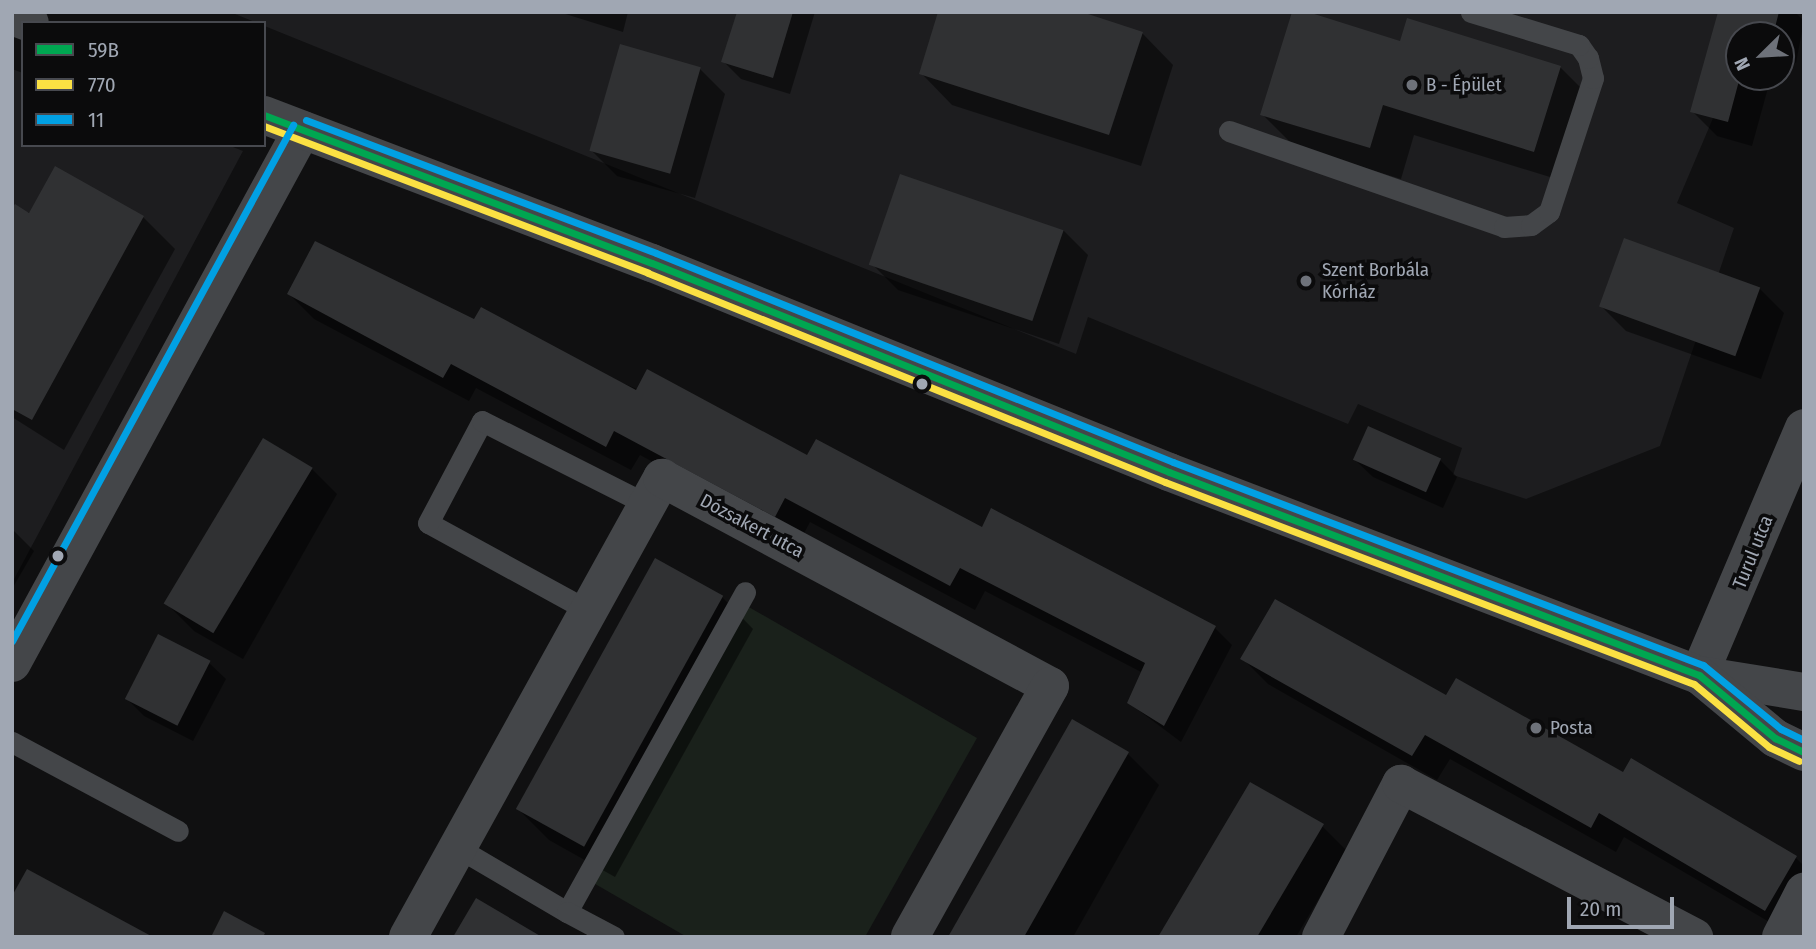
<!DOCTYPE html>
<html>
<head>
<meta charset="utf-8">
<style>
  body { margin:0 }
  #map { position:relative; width:1816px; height:949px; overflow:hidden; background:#101011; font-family:"Fira Sans Condensed",sans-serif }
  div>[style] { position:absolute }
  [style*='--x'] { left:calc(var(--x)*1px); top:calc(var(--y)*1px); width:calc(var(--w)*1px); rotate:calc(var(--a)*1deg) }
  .built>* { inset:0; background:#1d1d1f }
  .green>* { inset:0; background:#1a211b }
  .shadow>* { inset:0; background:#0007 }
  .building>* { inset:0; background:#303133; transform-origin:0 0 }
  .service>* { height:21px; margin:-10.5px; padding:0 10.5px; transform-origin:10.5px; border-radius:10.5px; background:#444649 }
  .minor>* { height:38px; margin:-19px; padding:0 19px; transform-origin:19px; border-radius:19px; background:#444649 }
  .tertiary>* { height:38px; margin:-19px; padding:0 19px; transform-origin:19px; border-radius:19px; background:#444649 }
  .bus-1>* { height:7px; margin:-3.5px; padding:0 3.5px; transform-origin:3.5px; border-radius:3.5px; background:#00a651 }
  .bus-2>* { height:7px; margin:-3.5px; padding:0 3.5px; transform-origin:3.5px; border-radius:3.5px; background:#fbe143 }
  .bus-3>* { height:7px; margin:-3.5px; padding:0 3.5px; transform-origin:3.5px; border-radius:3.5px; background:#01a0e3 }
  .dots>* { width:19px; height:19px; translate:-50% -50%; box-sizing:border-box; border:4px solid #0b0b0c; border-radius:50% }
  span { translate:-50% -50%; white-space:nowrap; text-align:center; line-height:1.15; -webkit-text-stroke:7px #0b0b0c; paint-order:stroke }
  .poi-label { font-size:19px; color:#a0a7b3 }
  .left { translate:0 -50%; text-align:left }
  .street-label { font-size:19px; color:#a0a7b3 }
  .frame { position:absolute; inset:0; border:14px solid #a0a7b3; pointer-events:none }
  .legend { position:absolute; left:21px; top:21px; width:245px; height:126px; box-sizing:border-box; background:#0b0b0c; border:2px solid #47494f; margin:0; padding:9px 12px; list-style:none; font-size:21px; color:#a0a7b3 }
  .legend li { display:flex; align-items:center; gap:14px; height:35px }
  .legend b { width:35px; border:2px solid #47494f }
  .north { position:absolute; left:1725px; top:21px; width:70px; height:70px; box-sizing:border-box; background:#0b0b0c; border:2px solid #47494f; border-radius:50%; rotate:246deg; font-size:19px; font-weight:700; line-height:28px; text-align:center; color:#a0a7b3 }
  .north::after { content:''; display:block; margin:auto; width:24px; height:32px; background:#6e727a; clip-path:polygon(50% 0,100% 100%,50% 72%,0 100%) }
  .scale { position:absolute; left:1567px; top:897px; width:107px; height:32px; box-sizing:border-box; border:4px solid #a0a7b3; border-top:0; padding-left:9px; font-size:21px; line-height:24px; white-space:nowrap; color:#a0a7b3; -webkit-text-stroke:5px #0b0b0c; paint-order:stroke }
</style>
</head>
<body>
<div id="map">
  <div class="built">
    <div style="clip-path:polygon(230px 12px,1760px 12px,1739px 35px,1739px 57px,1677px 203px,1734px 228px,1660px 446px,1526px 499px,1453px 475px,1462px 448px,1358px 404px,1348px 424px,1088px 317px,1076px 354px)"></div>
    <div style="clip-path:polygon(12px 69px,23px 73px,23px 145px,228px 145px,243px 151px,12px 583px)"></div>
  </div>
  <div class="green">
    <div style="clip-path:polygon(747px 606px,977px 738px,865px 937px,687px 937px,590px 881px)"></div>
  </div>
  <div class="shadow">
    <div style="clip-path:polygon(559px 12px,628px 12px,623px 32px)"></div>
    <div style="clip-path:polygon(739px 12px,815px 12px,790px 94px,741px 79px,723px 61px)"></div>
    <div style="clip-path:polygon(1720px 12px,1795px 12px,1804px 21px,1796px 63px,1781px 58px,1781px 35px,1739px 35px,1739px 77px,1771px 77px,1752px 146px,1717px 136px,1692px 111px)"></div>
    <div style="clip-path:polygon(1142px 33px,1173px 65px,1141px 166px,952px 105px,921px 73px)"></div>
    <div style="clip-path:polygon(1401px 43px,1560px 67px,1592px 99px,1566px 182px,1414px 135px,1401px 179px,1294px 146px,1262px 114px)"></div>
    <div style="clip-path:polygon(700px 69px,725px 94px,695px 198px,617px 176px,592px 151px)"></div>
    <div style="clip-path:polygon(12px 212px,143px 217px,175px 249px,64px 450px,12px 417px)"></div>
    <div style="clip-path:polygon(1063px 230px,1088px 255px,1059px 344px,898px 290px,873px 265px)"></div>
    <div style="clip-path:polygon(1759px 288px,1784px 313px,1761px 379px,1626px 331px,1601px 306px)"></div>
    <div style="clip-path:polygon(289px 294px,475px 322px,1215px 628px,1232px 645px,1181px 742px,1129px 703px,1143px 673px,985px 591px,975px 610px,810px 522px,800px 541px,640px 455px,631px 470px,476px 388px,469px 401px,314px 319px)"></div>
    <div style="clip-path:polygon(1355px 460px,1440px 460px,1457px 477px,1443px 508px,1373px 477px)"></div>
    <div style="clip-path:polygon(312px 469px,337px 494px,243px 659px,194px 631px,169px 606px)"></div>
    <div style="clip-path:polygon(12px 529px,34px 551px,12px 589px)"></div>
    <div style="clip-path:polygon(722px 597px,753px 629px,615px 877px,549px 840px,517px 808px)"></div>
    <div style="clip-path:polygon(1243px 659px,1447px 698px,1624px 774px,1796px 858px,1804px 866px,1804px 911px,1790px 934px,1624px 837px,1616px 852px,1450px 759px,1437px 780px,1268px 684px)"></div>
    <div style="clip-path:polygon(208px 662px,226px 679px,193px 741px,144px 716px,127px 699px)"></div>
    <div style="clip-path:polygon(1128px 754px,1159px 785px,1073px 937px,950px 937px)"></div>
    <div style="clip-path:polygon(1322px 826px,1347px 851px,1296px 937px,1160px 937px)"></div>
  </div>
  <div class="building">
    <div style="clip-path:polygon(737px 12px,793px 12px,773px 78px,721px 62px)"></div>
    <div style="clip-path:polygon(938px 12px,1082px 12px,1143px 32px,1109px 135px,919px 74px)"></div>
    <div style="clip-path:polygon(1292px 12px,1308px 12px,1400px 41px,1407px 18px,1561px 66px,1534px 152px,1383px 105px,1370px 148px,1260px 115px)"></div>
    <div style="clip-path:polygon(1718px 12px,1779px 12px,1773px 35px,1739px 35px,1740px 77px,1728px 122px,1690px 112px)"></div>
    <div style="left:620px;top:44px;width:84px;height:111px;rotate:16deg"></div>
    <div style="clip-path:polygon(55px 166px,144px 216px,32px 420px,12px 409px,12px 208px,15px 204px,29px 213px)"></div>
    <div style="left:900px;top:174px;width:173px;height:96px;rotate:19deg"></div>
    <div style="left:1624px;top:238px;width:145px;height:73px;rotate:20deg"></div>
    <div style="clip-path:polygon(315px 241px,474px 319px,481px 307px,636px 390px,647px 369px,807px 455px,816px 439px,982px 527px,991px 508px,1216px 626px,1164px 726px,1127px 703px,1145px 663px,960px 568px,950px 586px,785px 498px,775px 517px,614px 431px,606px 447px,451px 364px,443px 378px,287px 294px)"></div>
    <div style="left:1368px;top:426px;width:80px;height:37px;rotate:24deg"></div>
    <div style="left:263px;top:438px;width:58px;height:193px;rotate:31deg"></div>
    <div style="left:655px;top:558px;width:78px;height:287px;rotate:29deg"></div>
    <div style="clip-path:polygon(1275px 599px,1446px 695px,1456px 678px,1623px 772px,1631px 758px,1797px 856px,1765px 911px,1599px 813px,1591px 828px,1425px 735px,1412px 756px,1240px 659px)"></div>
    <div style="left:158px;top:634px;width:59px;height:73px;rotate:27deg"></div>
    <div style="clip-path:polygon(1072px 719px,1129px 752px,1024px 937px,948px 937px)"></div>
    <div style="clip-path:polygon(1250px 782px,1324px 824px,1257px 937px,1158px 937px)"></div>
    <div style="clip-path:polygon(27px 869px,153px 937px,12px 937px,12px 896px)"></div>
    <div style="clip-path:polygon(476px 898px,542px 937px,453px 937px)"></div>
    <div style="clip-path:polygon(224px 911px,265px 933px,263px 937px,211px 937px)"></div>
  </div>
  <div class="service">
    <div style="--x:1229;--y:131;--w:291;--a:19.2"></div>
    <div style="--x:1504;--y:227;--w:27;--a:-4"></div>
    <div style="--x:1531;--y:225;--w:22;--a:-36"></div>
    <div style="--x:1549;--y:212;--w:141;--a:-71.8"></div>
    <div style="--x:1593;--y:78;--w:21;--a:-104"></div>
    <div style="--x:1588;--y:58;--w:16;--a:-125"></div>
    <div style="--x:1579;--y:45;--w:113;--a:-163"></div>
    <div style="--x:589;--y:611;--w:183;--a:-151.3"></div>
    <div style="--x:428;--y:523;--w:115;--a:-62.1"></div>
    <div style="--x:482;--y:421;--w:186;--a:26.8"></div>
    <div style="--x:12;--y:742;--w:188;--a:28.2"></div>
    <div style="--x:460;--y:849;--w:124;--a:30.5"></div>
    <div style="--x:567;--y:912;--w:366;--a:-60.9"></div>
    <div style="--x:567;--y:912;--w:53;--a:28"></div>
  </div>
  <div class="minor">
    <div style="--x:12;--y:663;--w:607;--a:-61.45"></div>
    <div style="--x:1699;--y:675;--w:268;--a:-67"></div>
    <div style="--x:408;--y:937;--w:525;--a:-61.04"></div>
    <div style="--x:662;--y:478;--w:440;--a:28.2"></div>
    <div style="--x:1050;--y:686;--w:287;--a:119.2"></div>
    <div style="--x:1321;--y:937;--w:173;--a:-62.4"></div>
    <div style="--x:1401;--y:784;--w:331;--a:27.6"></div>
    <div style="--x:1781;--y:937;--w:51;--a:-62.9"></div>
  </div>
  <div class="tertiary">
    <div style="--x:12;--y:16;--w:19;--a:21"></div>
    <div style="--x:264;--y:115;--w:415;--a:20.9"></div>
    <div style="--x:652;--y:263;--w:558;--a:22.01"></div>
    <div style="--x:1169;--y:472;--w:568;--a:20.96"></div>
    <div style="--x:1699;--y:675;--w:106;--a:9.2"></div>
    <div style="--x:1699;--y:675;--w:99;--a:39.7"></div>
    <div style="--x:1775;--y:738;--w:32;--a:26"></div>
  </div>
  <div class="bus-1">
    <div style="--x:264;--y:115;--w:415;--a:20.9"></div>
    <div style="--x:652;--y:263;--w:558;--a:22.01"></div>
    <div style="--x:1169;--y:472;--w:568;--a:20.96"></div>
    <div style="--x:1699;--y:675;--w:99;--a:39.7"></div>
    <div style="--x:1775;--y:738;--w:32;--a:26"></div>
  </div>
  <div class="bus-2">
    <div style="--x:264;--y:126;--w:411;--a:20.9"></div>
    <div style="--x:648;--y:273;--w:558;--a:22.01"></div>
    <div style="--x:1165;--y:482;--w:566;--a:20.9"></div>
    <div style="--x:1694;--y:684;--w:98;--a:40"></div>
    <div style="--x:1769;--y:747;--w:33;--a:25"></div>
  </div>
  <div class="bus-3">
    <div style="--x:306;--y:120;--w:374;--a:20.8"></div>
    <div style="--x:656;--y:253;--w:558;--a:22.01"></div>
    <div style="--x:1173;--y:462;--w:568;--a:20.96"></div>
    <div style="--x:1703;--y:665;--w:101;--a:39.4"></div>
    <div style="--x:1781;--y:729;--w:25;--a:26"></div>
    <div style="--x:12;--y:641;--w:588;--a:-61.43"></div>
  </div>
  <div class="dots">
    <div style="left:1412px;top:85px;background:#6e727a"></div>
    <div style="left:1306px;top:281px;background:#6e727a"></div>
    <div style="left:922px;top:384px;background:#a0a7b3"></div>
    <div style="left:58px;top:556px;background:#a0a7b3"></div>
    <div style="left:1536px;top:728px;background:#6e727a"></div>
  </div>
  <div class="poi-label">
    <span class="left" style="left:1426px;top:85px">B - Épület</span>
    <span class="left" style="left:1322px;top:281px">Szent Borbála<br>Kórház</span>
    <span class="left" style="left:1550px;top:728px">Posta</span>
  </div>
  <div class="street-label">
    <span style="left:752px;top:526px;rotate:28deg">Dózsakert utca</span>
    <span style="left:1753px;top:552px;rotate:-68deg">Turul utca</span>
  </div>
  <div class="frame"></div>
  <ul class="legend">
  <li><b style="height:9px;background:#00a651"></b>59B</li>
  <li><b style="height:9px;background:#fbe143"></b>770</li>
  <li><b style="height:9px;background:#01a0e3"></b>11</li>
  </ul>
  <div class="north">N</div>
  <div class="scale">20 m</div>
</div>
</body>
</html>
